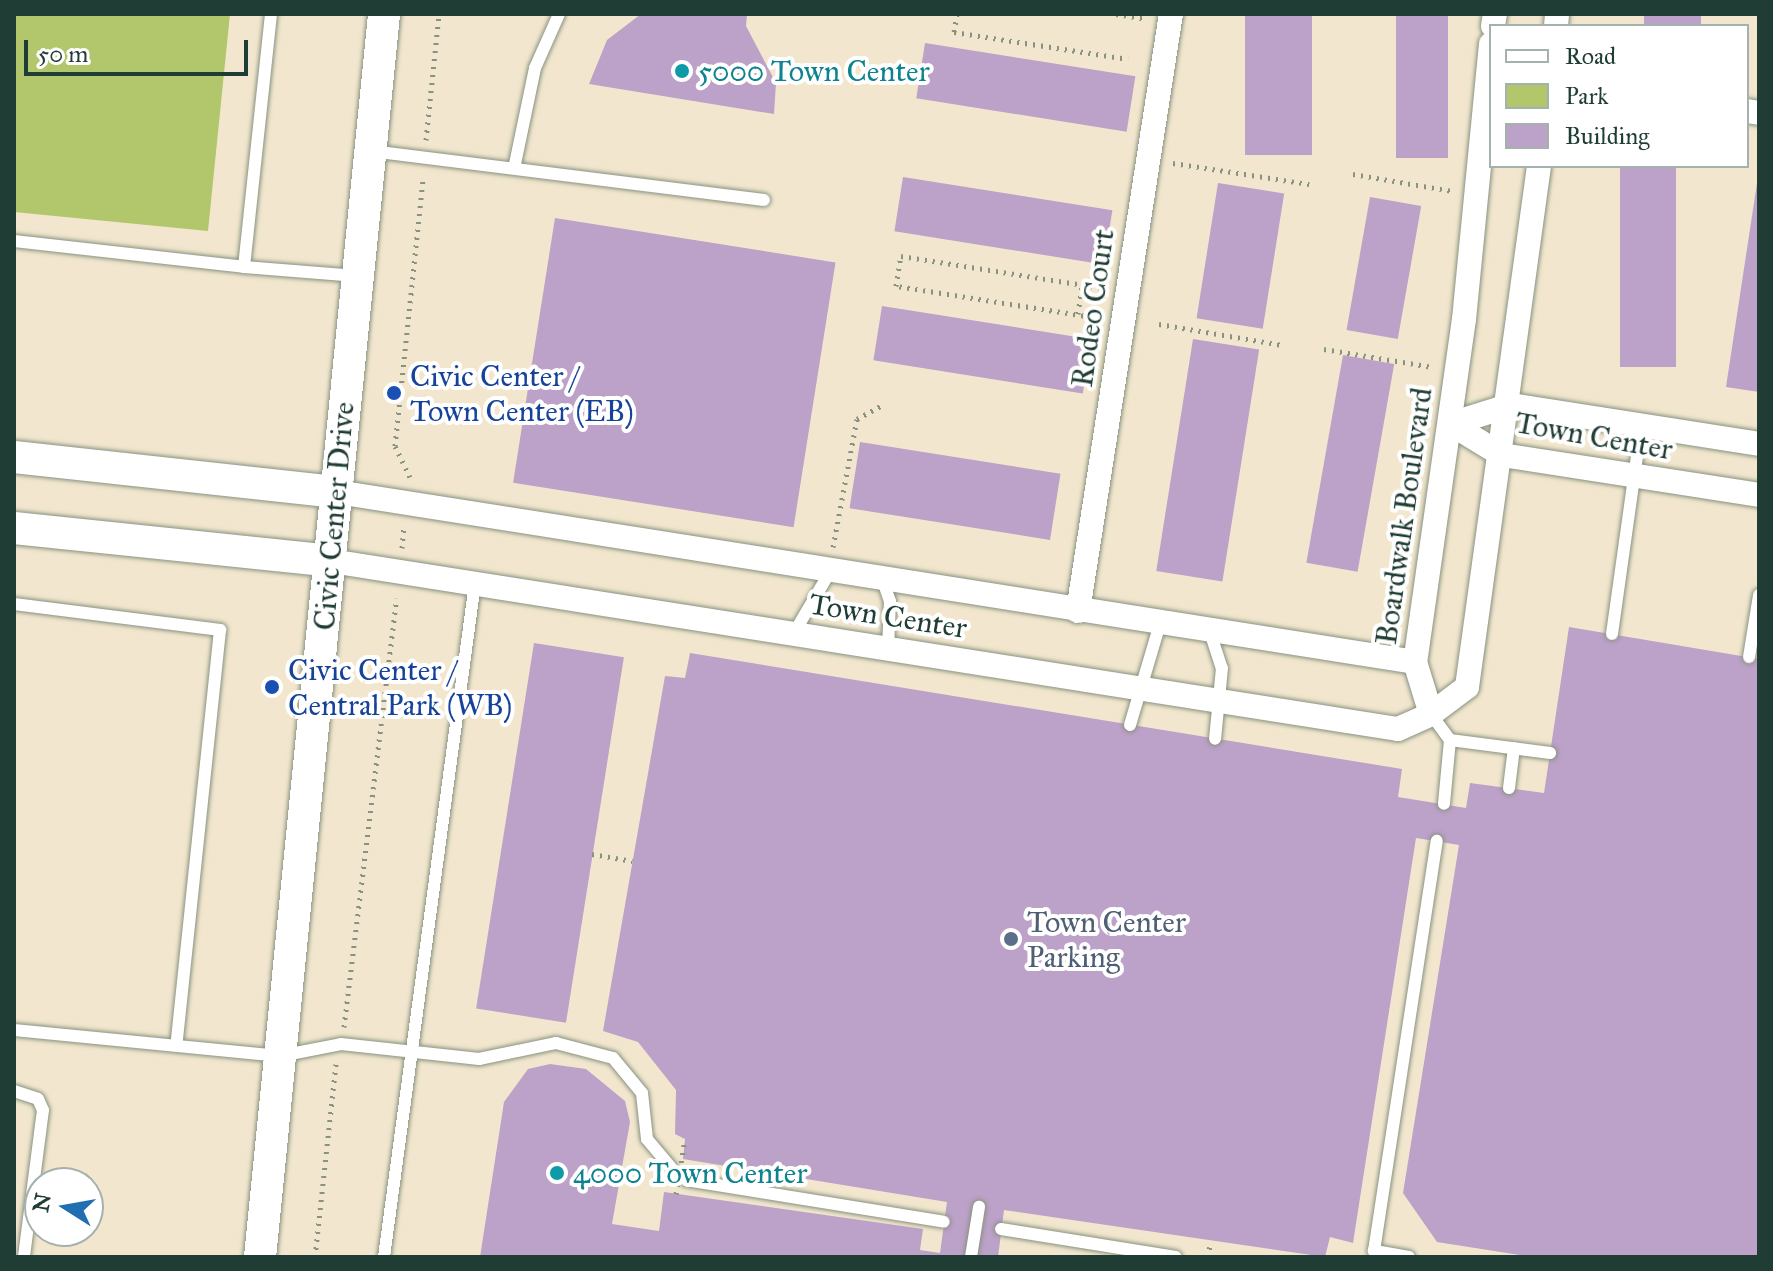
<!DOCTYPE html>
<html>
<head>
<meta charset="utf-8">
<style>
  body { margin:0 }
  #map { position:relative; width:1773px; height:1271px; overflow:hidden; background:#f2e7ce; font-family:"IM FELL Great Primer",serif }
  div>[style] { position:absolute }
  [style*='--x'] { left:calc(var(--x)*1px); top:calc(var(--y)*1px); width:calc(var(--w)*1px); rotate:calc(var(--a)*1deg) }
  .green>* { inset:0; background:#b2c66b }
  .building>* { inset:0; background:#bca1c8; transform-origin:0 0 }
  .path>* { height:5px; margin-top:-2.5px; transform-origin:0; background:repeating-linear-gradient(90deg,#889281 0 2px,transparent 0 8px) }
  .roads { filter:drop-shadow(0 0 2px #889281) drop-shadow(0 0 2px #889281) }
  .lane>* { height:12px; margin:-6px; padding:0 6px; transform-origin:6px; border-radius:6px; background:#fff }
  .street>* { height:24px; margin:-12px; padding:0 12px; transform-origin:12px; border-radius:12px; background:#fff }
  .secondary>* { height:32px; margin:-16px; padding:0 16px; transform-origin:16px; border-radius:16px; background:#fff }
  .path-bridge>* { height:5px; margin-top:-2.5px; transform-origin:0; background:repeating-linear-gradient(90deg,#889281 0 2px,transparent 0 8px) }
  .dots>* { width:22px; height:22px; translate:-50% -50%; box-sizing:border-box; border:4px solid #fff; border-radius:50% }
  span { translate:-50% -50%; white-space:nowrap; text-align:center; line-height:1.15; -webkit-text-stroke:8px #fff; paint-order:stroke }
  .culture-label { font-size:30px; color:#0d838f }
  .left { translate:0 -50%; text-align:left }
  .street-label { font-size:30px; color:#1f3d34 }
  .transit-label { font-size:30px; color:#164399 }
  .service-label { font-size:30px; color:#4e5e75 }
  .frame { position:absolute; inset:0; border:16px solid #1f3d34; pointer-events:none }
  .legend { position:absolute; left:1489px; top:24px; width:260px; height:144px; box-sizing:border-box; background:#fff; border:2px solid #a5b1ae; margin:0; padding:10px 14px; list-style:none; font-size:24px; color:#1f3d34 }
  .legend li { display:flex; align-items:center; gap:16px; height:40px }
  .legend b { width:40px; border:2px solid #a5b1ae }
  .north { position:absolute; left:24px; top:1167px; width:80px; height:80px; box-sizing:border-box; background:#fff; border:2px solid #a5b1ae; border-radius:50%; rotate:281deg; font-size:22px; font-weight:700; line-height:32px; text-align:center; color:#1f3d34 }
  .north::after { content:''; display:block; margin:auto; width:28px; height:36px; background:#1f6fb2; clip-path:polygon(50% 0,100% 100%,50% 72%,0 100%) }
  .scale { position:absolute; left:24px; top:40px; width:224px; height:36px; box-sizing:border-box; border:4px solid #1f3d34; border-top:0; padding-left:10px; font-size:24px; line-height:28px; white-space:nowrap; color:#1f3d34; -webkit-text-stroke:6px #fff; paint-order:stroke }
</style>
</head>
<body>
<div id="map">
  <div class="green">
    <div style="clip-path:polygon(14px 14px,230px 14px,208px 231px,14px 212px)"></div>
  </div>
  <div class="building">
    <div style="clip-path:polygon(641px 14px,747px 14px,746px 26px,776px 83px,774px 114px,589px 84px,607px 40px)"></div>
    <div style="left:1245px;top:14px;width:67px;height:141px"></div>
    <div style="left:1396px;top:14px;width:52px;height:144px"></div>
    <div style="left:1644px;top:14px;width:57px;height:12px"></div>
    <div style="left:925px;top:43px;width:213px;height:56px;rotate:9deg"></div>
    <div style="left:1620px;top:166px;width:56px;height:201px"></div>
    <div style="left:903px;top:177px;width:212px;height:55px;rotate:9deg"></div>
    <div style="left:1218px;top:183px;width:67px;height:137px;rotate:9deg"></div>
    <div style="clip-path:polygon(1757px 183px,1759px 183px,1759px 392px,1726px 387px)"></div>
    <div style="left:1370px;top:197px;width:52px;height:135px;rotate:10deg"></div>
    <div style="left:555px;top:218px;width:284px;height:268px;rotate:9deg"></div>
    <div style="left:882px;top:306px;width:212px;height:55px;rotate:9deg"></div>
    <div style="left:1193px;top:339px;width:67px;height:235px;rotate:9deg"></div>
    <div style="left:1343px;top:355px;width:52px;height:211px;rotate:10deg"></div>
    <div style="left:860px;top:442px;width:203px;height:67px;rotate:9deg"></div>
    <div style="clip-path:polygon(1569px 627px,1759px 659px,1759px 1257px,1532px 1257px,1437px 1242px,1403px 1193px,1459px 845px,1416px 838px,1353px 1243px,1330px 1237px,1325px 1257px,1004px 1210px,998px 1257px,480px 1257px,504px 1102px,528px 1069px,550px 1064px,586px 1069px,625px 1101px,630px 1122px,612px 1224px,659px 1231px,664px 1192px,923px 1229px,920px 1250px,940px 1253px,947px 1202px,683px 1159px,685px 1139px,675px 1134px,676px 1090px,638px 1042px,603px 1031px,665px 676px,685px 678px,690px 653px,1402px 769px,1398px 797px,1466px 808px,1470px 783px,1544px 793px)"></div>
    <div style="left:534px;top:643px;width:91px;height:370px;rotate:9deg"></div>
  </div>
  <div class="path">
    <div style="--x:957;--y:14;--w:18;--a:99"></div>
    <div style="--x:954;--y:32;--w:176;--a:8.8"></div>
    <div style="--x:1116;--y:14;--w:30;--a:9"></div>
    <div style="--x:426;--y:140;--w:127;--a:-84.1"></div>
    <div style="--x:1173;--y:163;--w:138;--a:8.8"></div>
    <div style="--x:1353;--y:174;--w:100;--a:9.7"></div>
    <div style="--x:1078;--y:314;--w:29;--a:-82"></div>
    <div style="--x:1099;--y:318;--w:206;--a:-171"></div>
    <div style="--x:896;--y:286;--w:30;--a:-81"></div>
    <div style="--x:901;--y:256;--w:204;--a:9"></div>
    <div style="--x:1159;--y:324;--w:125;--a:9.7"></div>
    <div style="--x:1324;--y:349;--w:110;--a:9.4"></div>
    <div style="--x:410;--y:477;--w:34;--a:-116"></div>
    <div style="--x:395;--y:446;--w:269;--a:-84"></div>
    <div style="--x:833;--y:547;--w:130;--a:-79.4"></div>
    <div style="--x:857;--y:419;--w:31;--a:-29"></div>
    <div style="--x:402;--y:548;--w:21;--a:-85"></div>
    <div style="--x:592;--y:854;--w:41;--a:9.9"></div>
    <div style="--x:344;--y:1027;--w:432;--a:-83"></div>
    <div style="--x:315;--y:1257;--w:194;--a:-83.8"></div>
    <div style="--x:1208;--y:1257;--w:13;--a:-81"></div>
  </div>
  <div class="roads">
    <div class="lane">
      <div style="--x:271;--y:14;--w:254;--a:96.1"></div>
      <div style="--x:244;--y:267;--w:113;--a:4.6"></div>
      <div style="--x:371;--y:151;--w:396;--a:7.1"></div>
      <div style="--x:515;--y:164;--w:98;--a:-78.2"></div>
      <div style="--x:535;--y:68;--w:59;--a:-66"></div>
      <div style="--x:14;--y:241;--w:231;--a:6.4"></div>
      <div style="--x:883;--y:581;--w:21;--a:71"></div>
      <div style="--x:890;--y:601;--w:48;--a:92.4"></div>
      <div style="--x:14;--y:604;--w:208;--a:7.2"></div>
      <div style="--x:220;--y:630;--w:418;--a:96"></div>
      <div style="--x:1210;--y:632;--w:38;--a:72"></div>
      <div style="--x:1222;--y:668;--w:71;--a:95.6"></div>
      <div style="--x:794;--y:633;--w:71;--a:-59.5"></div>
      <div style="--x:1612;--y:634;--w:209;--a:-82"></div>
      <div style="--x:1749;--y:657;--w:63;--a:-80.8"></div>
      <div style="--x:1431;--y:714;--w:32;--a:54"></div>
      <div style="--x:1450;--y:740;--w:64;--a:95.4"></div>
      <div style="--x:1130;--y:725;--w:105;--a:-73.5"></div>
      <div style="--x:1450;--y:740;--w:101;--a:7.4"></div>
      <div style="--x:1509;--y:788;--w:40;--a:-82.9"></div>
      <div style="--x:14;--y:1030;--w:267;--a:5.6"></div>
      <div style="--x:280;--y:1056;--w:62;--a:-11.1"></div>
      <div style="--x:341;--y:1044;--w:139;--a:6.2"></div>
      <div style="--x:479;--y:1059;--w:79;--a:-11.7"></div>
      <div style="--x:556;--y:1043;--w:59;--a:14.7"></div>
      <div style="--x:613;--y:1058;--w:45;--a:50.4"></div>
      <div style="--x:642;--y:1093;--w:46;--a:83.8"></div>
      <div style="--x:647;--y:1139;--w:38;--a:50"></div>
      <div style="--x:14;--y:1091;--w:25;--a:18"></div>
      <div style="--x:38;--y:1099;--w:12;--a:66"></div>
      <div style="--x:43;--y:1110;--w:148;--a:97.4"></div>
      <div style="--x:686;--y:1180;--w:261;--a:9.2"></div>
      <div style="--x:1001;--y:1229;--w:177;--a:9.1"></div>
      <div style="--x:384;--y:1257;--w:680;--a:-82.31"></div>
      <div style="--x:971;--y:1257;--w:51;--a:-80.9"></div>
      <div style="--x:1409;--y:1257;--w:36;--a:-170"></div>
      <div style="--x:1374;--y:1251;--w:415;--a:-81.3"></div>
    </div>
    <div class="street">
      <div style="--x:1493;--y:26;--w:12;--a:-81"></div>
      <div style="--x:1556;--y:26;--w:12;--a:-85"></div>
      <div style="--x:1491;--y:44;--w:276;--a:95.6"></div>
      <div style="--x:1464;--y:319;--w:346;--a:98.1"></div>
      <div style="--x:1415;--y:662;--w:54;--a:72.9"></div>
      <div style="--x:1431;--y:714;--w:45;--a:-36.9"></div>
      <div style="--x:1467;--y:687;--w:526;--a:-82.13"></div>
      <div style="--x:1747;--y:111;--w:12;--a:9"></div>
      <div style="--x:1451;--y:424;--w:60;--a:31.3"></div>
      <div style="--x:1502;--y:455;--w:260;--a:8.8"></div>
      <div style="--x:1451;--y:424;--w:63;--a:-17.6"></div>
      <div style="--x:1511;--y:405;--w:251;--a:8.9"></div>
      <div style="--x:337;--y:492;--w:1091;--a:8.96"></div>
      <div style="--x:331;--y:561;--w:1080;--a:8.95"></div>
      <div style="--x:1398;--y:729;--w:36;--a:-24"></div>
      <div style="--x:1078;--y:611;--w:604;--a:-81.15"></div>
    </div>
    <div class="secondary">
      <div style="--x:14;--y:457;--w:325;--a:6.2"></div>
      <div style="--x:14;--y:528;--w:319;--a:5.9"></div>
      <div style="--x:260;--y:1257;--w:1249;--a:-84.3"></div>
    </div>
  </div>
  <div class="path-bridge">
    <div style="--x:676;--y:1194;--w:56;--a:-80.7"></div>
  </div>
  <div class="dots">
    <div style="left:682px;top:71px;background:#0f9aa8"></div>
    <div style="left:394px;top:393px;background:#1a4fb4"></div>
    <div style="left:272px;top:687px;background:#1a4fb4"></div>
    <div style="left:1011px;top:939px;background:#5c6f8a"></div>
    <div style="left:557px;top:1173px;background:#0f9aa8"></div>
  </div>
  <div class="culture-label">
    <span class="left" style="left:698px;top:71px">5000 Town Center</span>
    <span class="left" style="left:573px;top:1173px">4000 Town Center</span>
  </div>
  <div class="street-label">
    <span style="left:1093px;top:308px;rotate:-82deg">Rodeo Court</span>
    <span style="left:1594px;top:436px;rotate:10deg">Town Center</span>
    <span style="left:334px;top:516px;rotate:-85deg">Civic Center Drive</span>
    <span style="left:1404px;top:516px;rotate:-82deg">Boardwalk Boulevard</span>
    <span style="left:888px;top:616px;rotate:9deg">Town Center</span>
  </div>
  <div class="transit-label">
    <span class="left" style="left:410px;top:393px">Civic Center /<br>Town Center (EB)</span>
    <span class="left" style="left:288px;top:687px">Civic Center /<br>Central Park (WB)</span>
  </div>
  <div class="service-label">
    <span class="left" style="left:1027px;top:939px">Town Center<br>Parking</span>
  </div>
  <div class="frame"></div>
  <ul class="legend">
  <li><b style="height:10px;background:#fff"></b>Road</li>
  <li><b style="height:22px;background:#b2c66b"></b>Park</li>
  <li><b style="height:22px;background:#bca1c8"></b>Building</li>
  </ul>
  <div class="north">N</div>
  <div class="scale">50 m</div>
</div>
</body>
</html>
